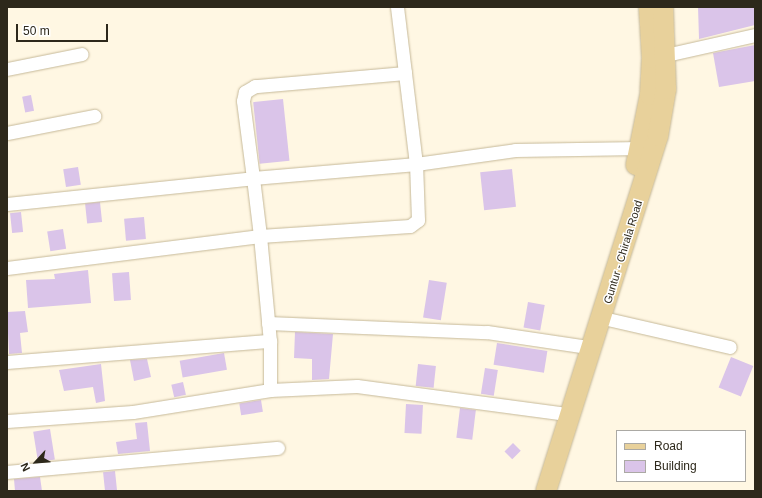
<!DOCTYPE html>
<html>
<head>
<meta charset="utf-8">
<style>
  body { margin:0 }
  #map { position:relative; width:762px; height:498px; overflow:hidden; background:#fff7e3; font-family:Helvetica,sans-serif }
  div>[style] { position:absolute }
  [style*='--x'] { left:calc(var(--x)*1px); top:calc(var(--y)*1px); width:calc(var(--w)*1px); rotate:calc(var(--a)*1deg) }
  .building>* { inset:0; background:#dac4e9; transform-origin:0 0 }
  .roads { filter:drop-shadow(0 0 1px #c6b999) drop-shadow(0 0 1px #c6b999) }
  .minor>* { height:13px; margin:-6.5px; padding:0 6.5px; transform-origin:6.5px; border-radius:6.5px; background:#fff }
  .primary>* { height:20px; margin:-10px; padding:0 10px; transform-origin:10px; border-radius:10px; background:#e8d19b }
  span { translate:-50% -50%; white-space:nowrap; text-align:center; line-height:1.15; -webkit-text-stroke:3px #fff; paint-order:stroke }
  .street-label { font-size:11px; color:#2d281b }
  .frame { position:absolute; inset:0; border:8px solid #2d281b; pointer-events:none }
  .legend { position:absolute; left:616px; top:430px; width:130px; height:52px; box-sizing:border-box; background:#fff; border:1px solid #aba9a4; margin:0; padding:5px 7px; list-style:none; font-size:12px; color:#2d281b }
  .legend li { display:flex; align-items:center; gap:8px; height:20px }
  .legend b { width:20px; border:1px solid #aba9a4 }
  .north { position:absolute; left:16px; top:442px; width:40px; height:40px; -webkit-text-stroke:3px #fff; paint-order:stroke; rotate:244deg; font-size:11px; font-weight:700; line-height:16px; text-align:center; color:#2d281b }
  .north::after { content:''; display:block; margin:auto; width:14px; height:18px; background:#2d281b; clip-path:polygon(50% 0,100% 100%,50% 72%,0 100%) }
  .scale { position:absolute; left:16px; top:24px; width:92px; height:18px; box-sizing:border-box; border:2px solid #2d281b; border-top:0; padding-left:5px; font-size:12px; line-height:14px; white-space:nowrap; color:#2d281b; -webkit-text-stroke:3px #fff; paint-order:stroke }
</style>
</head>
<body>
<div id="map">
  <div class="building">
    <div style="clip-path:polygon(698px 7px,755px 7px,755px 25px,699px 39px)"></div>
    <div style="clip-path:polygon(755px 45px,755px 81px,719px 87px,713px 53px)"></div>
    <div style="left:31px;top:95px;width:16px;height:9px;rotate:79deg"></div>
    <div style="left:283px;top:99px;width:62px;height:30px;rotate:84deg"></div>
    <div style="left:78px;top:167px;width:18px;height:15px;rotate:81deg"></div>
    <div style="left:512px;top:169px;width:38px;height:32px;rotate:84deg"></div>
    <div style="left:100px;top:202px;width:20px;height:15px;rotate:84deg"></div>
    <div style="left:21px;top:212px;width:20px;height:11px;rotate:84deg"></div>
    <div style="left:144px;top:217px;width:22px;height:20px;rotate:85deg"></div>
    <div style="left:63px;top:229px;width:20px;height:16px;rotate:81deg"></div>
    <div style="clip-path:polygon(88px 270px,91px 303px,28px 308px,26px 280px,55px 279px,54px 274px)"></div>
    <div style="left:129px;top:272px;width:28px;height:17px;rotate:86deg"></div>
    <div style="left:429px;top:280px;width:18px;height:38px;rotate:9deg"></div>
    <div style="left:528px;top:302px;width:17px;height:26px;rotate:10deg"></div>
    <div style="clip-path:polygon(25px 311px,28px 332px,20px 333px,22px 353px,9px 354px,7px 312px)"></div>
    <div style="clip-path:polygon(295px 332px,333px 334px,329px 379px,312px 380px,312px 359px,294px 358px)"></div>
    <div style="left:497px;top:343px;width:51px;height:22px;rotate:9deg"></div>
    <div style="left:224px;top:353px;width:17px;height:45px;rotate:80deg"></div>
    <div style="left:731px;top:357px;width:24px;height:33px;rotate:22deg"></div>
    <div style="clip-path:polygon(147px 359px,151px 377px,134px 381px,130px 360px)"></div>
    <div style="clip-path:polygon(101px 364px,105px 401px,96px 403px,93px 387px,64px 391px,59px 370px)"></div>
    <div style="left:418px;top:364px;width:18px;height:22px;rotate:6deg"></div>
    <div style="left:485px;top:368px;width:13px;height:26px;rotate:9deg"></div>
    <div style="left:183px;top:382px;width:13px;height:12px;rotate:77deg"></div>
    <div style="left:261px;top:400px;width:12px;height:22px;rotate:81deg"></div>
    <div style="left:406px;top:404px;width:17px;height:29px;rotate:3deg"></div>
    <div style="left:460px;top:408px;width:16px;height:30px;rotate:7deg"></div>
    <div style="clip-path:polygon(147px 422px,150px 451px,118px 454px,116px 442px,137px 439px,135px 423px)"></div>
    <div style="left:50px;top:429px;width:31px;height:17px;rotate:81deg"></div>
    <div style="left:513px;top:443px;width:11px;height:12px;rotate:45deg"></div>
    <div style="left:115px;top:471px;width:20px;height:12px;rotate:84deg"></div>
    <div style="clip-path:polygon(40px 477px,42px 491px,15px 491px,14px 479px)"></div>
  </div>
  <div class="roads">
    <div class="minor">
      <div style="--x:397;--y:7;--w:66;--a:83.1"></div>
      <div style="--x:666;--y:55;--w:91;--a:-12.7"></div>
      <div style="--x:7;--y:69;--w:76;--a:-11.3"></div>
      <div style="--x:7;--y:133;--w:89;--a:-11.1"></div>
      <div style="--x:7;--y:204;--w:247;--a:-6"></div>
      <div style="--x:253;--y:178;--w:164;--a:-4.9"></div>
      <div style="--x:416;--y:164;--w:92;--a:-96.9"></div>
      <div style="--x:405;--y:73;--w:151;--a:175"></div>
      <div style="--x:255;--y:86;--w:12;--a:149"></div>
      <div style="--x:245;--y:92;--w:9;--a:103"></div>
      <div style="--x:243;--y:101;--w:78;--a:82.6"></div>
      <div style="--x:253;--y:178;--w:58;--a:83.1"></div>
      <div style="--x:260;--y:236;--w:105;--a:84.6"></div>
      <div style="--x:270;--y:341;--w:49;--a:90"></div>
      <div style="--x:7;--y:268;--w:255;--a:-7.2"></div>
      <div style="--x:260;--y:236;--w:150;--a:-3.8"></div>
      <div style="--x:410;--y:226;--w:10;--a:-37"></div>
      <div style="--x:418;--y:220;--w:56;--a:-92"></div>
      <div style="--x:416;--y:164;--w:100;--a:-8"></div>
      <div style="--x:515;--y:150;--w:126;--a:-0.9"></div>
      <div style="--x:603;--y:318;--w:130;--a:12.9"></div>
      <div style="--x:268;--y:323;--w:219;--a:2.4"></div>
      <div style="--x:487;--y:332;--w:95;--a:8.5"></div>
      <div style="--x:7;--y:362;--w:264;--a:-4.6"></div>
      <div style="--x:7;--y:421;--w:126;--a:-4.1"></div>
      <div style="--x:133;--y:412;--w:139;--a:-9.1"></div>
      <div style="--x:270;--y:390;--w:87;--a:-2.6"></div>
      <div style="--x:357;--y:386;--w:204;--a:7.6"></div>
      <div style="--x:7;--y:472;--w:272;--a:-5.1"></div>
    </div>
    <div class="primary">
      <div style="--x:636;--y:165;--w:71;--a:-78.7"></div>
      <div style="--x:650;--y:95;--w:37;--a:-87"></div>
      <div style="--x:652;--y:58;--w:51;--a:-93.4"></div>
      <div style="--x:546;--y:491;--w:372;--a:-72.5"></div>
      <div style="--x:658;--y:136;--w:48;--a:-80.3"></div>
      <div style="--x:666;--y:89;--w:82;--a:-92.1"></div>
    </div>
  </div>
  <div class="street-label">
    <span style="left:623px;top:252px;rotate:-73deg">Guntur - Chirala Road</span>
  </div>
  <div class="frame"></div>
  <ul class="legend">
  <li><b style="height:5px;background:#e8d19b"></b>Road</li>
  <li><b style="height:11px;background:#dac4e9"></b>Building</li>
  </ul>
  <div class="north">N</div>
  <div class="scale">50 m</div>
</div>
</body>
</html>
